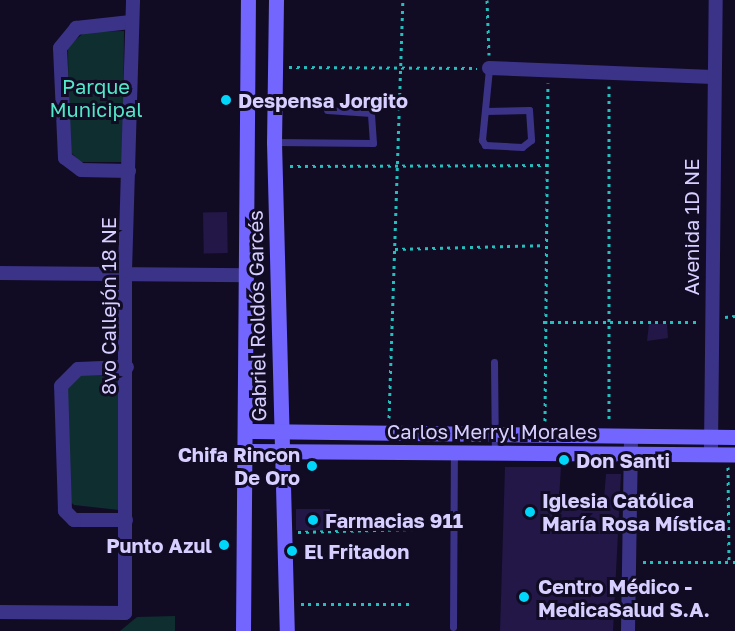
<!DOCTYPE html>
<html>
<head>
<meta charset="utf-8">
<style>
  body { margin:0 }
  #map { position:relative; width:735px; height:631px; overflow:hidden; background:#110c24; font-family:"Golos Text",sans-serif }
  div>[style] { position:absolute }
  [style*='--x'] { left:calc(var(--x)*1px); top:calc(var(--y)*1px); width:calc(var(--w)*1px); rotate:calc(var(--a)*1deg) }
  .green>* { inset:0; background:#0f2e2f }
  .building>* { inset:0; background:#231747; transform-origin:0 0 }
  .path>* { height:3px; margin-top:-1.5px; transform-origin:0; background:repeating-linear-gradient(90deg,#24bebc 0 3px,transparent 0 7.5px) }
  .lane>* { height:7px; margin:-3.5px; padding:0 3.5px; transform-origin:3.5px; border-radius:3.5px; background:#3b3387 }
  .street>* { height:14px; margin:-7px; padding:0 7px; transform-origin:7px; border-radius:7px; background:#3b3387 }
  .secondary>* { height:15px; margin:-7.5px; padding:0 7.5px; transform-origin:7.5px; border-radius:7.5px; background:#7266ff }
  .dots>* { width:16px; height:16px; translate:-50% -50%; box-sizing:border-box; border:3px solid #110c24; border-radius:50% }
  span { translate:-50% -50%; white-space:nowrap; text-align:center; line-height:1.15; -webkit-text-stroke:6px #110c24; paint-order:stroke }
  .park-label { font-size:20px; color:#51e9ca }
  .poi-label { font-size:20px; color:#d7cfff; font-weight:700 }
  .left { translate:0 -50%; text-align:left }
  .right { translate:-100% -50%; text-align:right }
  .street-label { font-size:20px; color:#d7cfff }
</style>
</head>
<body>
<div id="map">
  <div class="green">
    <div style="clip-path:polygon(124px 31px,123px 162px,80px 162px,69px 150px,68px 46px,85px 32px)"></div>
    <div style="clip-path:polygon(82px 374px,119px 376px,119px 510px,74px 505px,66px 498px,64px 387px)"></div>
    <div style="clip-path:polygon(175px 616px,175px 631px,120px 631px,137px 617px)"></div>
  </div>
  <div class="building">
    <div style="left:227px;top:212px;width:41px;height:24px;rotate:89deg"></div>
    <div style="clip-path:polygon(649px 324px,667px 324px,668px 338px,647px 341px)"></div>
    <div style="clip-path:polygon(505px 467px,561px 467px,559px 499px,604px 498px,606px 474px,621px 474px,613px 631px,500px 631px)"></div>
    <div style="left:296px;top:509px;width:34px;height:21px"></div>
  </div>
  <div class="path">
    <div style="--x:487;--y:0;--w:55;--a:87.9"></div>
    <div style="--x:289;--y:67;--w:188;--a:0.3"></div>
    <div style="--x:609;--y:86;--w:336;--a:90"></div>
    <div style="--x:290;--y:166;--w:256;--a:-0.2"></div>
    <div style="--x:395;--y:249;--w:148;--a:-1.5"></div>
    <div style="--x:725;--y:317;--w:10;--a:-6"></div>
    <div style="--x:543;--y:322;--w:155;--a:0"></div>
    <div style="--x:389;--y:418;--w:418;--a:-88.1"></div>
    <div style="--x:545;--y:421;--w:338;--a:-89.5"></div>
    <div style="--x:728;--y:467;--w:96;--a:89.4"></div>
    <div style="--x:298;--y:532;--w:116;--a:-1.5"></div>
    <div style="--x:643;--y:562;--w:92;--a:0"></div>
    <div style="--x:301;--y:604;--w:112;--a:0"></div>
  </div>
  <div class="lane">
    <div style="--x:485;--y:111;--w:44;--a:-1.3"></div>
    <div style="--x:529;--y:110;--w:30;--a:86"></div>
    <div style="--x:531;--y:140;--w:11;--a:142"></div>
    <div style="--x:522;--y:147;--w:37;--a:-177"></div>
    <div style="--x:485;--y:145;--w:6;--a:-121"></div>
    <div style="--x:482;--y:140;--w:72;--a:-84.4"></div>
    <div style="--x:275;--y:142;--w:98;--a:0.6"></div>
    <div style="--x:373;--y:143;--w:30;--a:-94"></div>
    <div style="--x:371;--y:113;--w:44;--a:-176.1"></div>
    <div style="--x:494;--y:362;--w:90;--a:89.4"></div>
    <div style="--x:453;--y:627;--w:174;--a:-89.7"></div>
  </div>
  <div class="street">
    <div style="--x:489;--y:68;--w:224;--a:2.3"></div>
    <div style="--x:129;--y:171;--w:48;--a:-178.8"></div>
    <div style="--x:81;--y:170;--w:20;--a:-143"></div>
    <div style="--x:65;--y:158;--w:110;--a:-92.6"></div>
    <div style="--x:60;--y:48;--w:26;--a:-51"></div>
    <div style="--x:76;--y:28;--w:55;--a:-6.2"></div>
    <div style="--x:0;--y:273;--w:248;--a:0.5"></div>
    <div style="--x:711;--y:448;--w:448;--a:-89.4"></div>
    <div style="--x:126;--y:520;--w:52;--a:180"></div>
    <div style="--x:74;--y:520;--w:13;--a:-135"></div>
    <div style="--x:65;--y:511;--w:125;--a:-91.8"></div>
    <div style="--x:61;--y:386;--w:24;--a:-45"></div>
    <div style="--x:78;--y:369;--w:49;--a:-2.3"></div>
    <div style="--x:0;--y:612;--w:125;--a:0.5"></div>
    <div style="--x:125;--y:613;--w:342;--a:-90"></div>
    <div style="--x:125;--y:271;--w:271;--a:-88.3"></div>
    <div style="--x:628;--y:631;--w:195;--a:-89.1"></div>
  </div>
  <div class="secondary">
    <div style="--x:276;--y:0;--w:142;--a:90.8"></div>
    <div style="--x:274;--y:142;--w:489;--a:88.5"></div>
    <div style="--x:247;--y:431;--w:488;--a:0.7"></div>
    <div style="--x:248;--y:451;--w:487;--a:0.4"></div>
    <div style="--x:243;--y:631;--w:631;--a:-89.55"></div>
  </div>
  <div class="dots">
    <div style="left:226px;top:100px;background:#00d5fa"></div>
    <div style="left:564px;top:460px;background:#00d5fa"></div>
    <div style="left:312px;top:466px;background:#00d5fa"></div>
    <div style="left:530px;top:512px;background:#00d5fa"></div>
    <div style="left:313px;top:520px;background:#00d5fa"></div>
    <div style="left:224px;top:545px;background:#00d5fa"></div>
    <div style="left:292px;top:551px;background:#00d5fa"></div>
    <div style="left:524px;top:597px;background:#00d5fa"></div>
  </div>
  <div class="park-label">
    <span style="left:96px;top:98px">Parque<br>Municipal</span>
  </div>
  <div class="poi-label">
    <span class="left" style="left:238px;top:100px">Despensa Jorgito</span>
    <span class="right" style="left:300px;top:466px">Chifa Rincon<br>De Oro</span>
    <span class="left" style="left:576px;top:460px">Don Santi</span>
    <span class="left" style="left:542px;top:512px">Iglesia Católica<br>María Rosa Mística</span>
    <span class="left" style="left:325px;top:520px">Farmacias 911</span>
    <span class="right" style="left:212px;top:545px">Punto Azul</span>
    <span class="left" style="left:304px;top:551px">El Fritadon</span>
    <span class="left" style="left:538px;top:598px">Centro Médico -<br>MedicaSalud S.A.</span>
  </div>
  <div class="street-label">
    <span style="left:691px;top:227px;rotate:-90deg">Avenida 1D NE</span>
    <span style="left:108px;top:306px;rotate:-90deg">8vo Callejón 18 NE</span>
    <span style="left:257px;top:316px;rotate:-91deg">Gabriel Roldós Garcés</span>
    <span style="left:492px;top:431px">Carlos Merryl Morales</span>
  </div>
</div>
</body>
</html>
